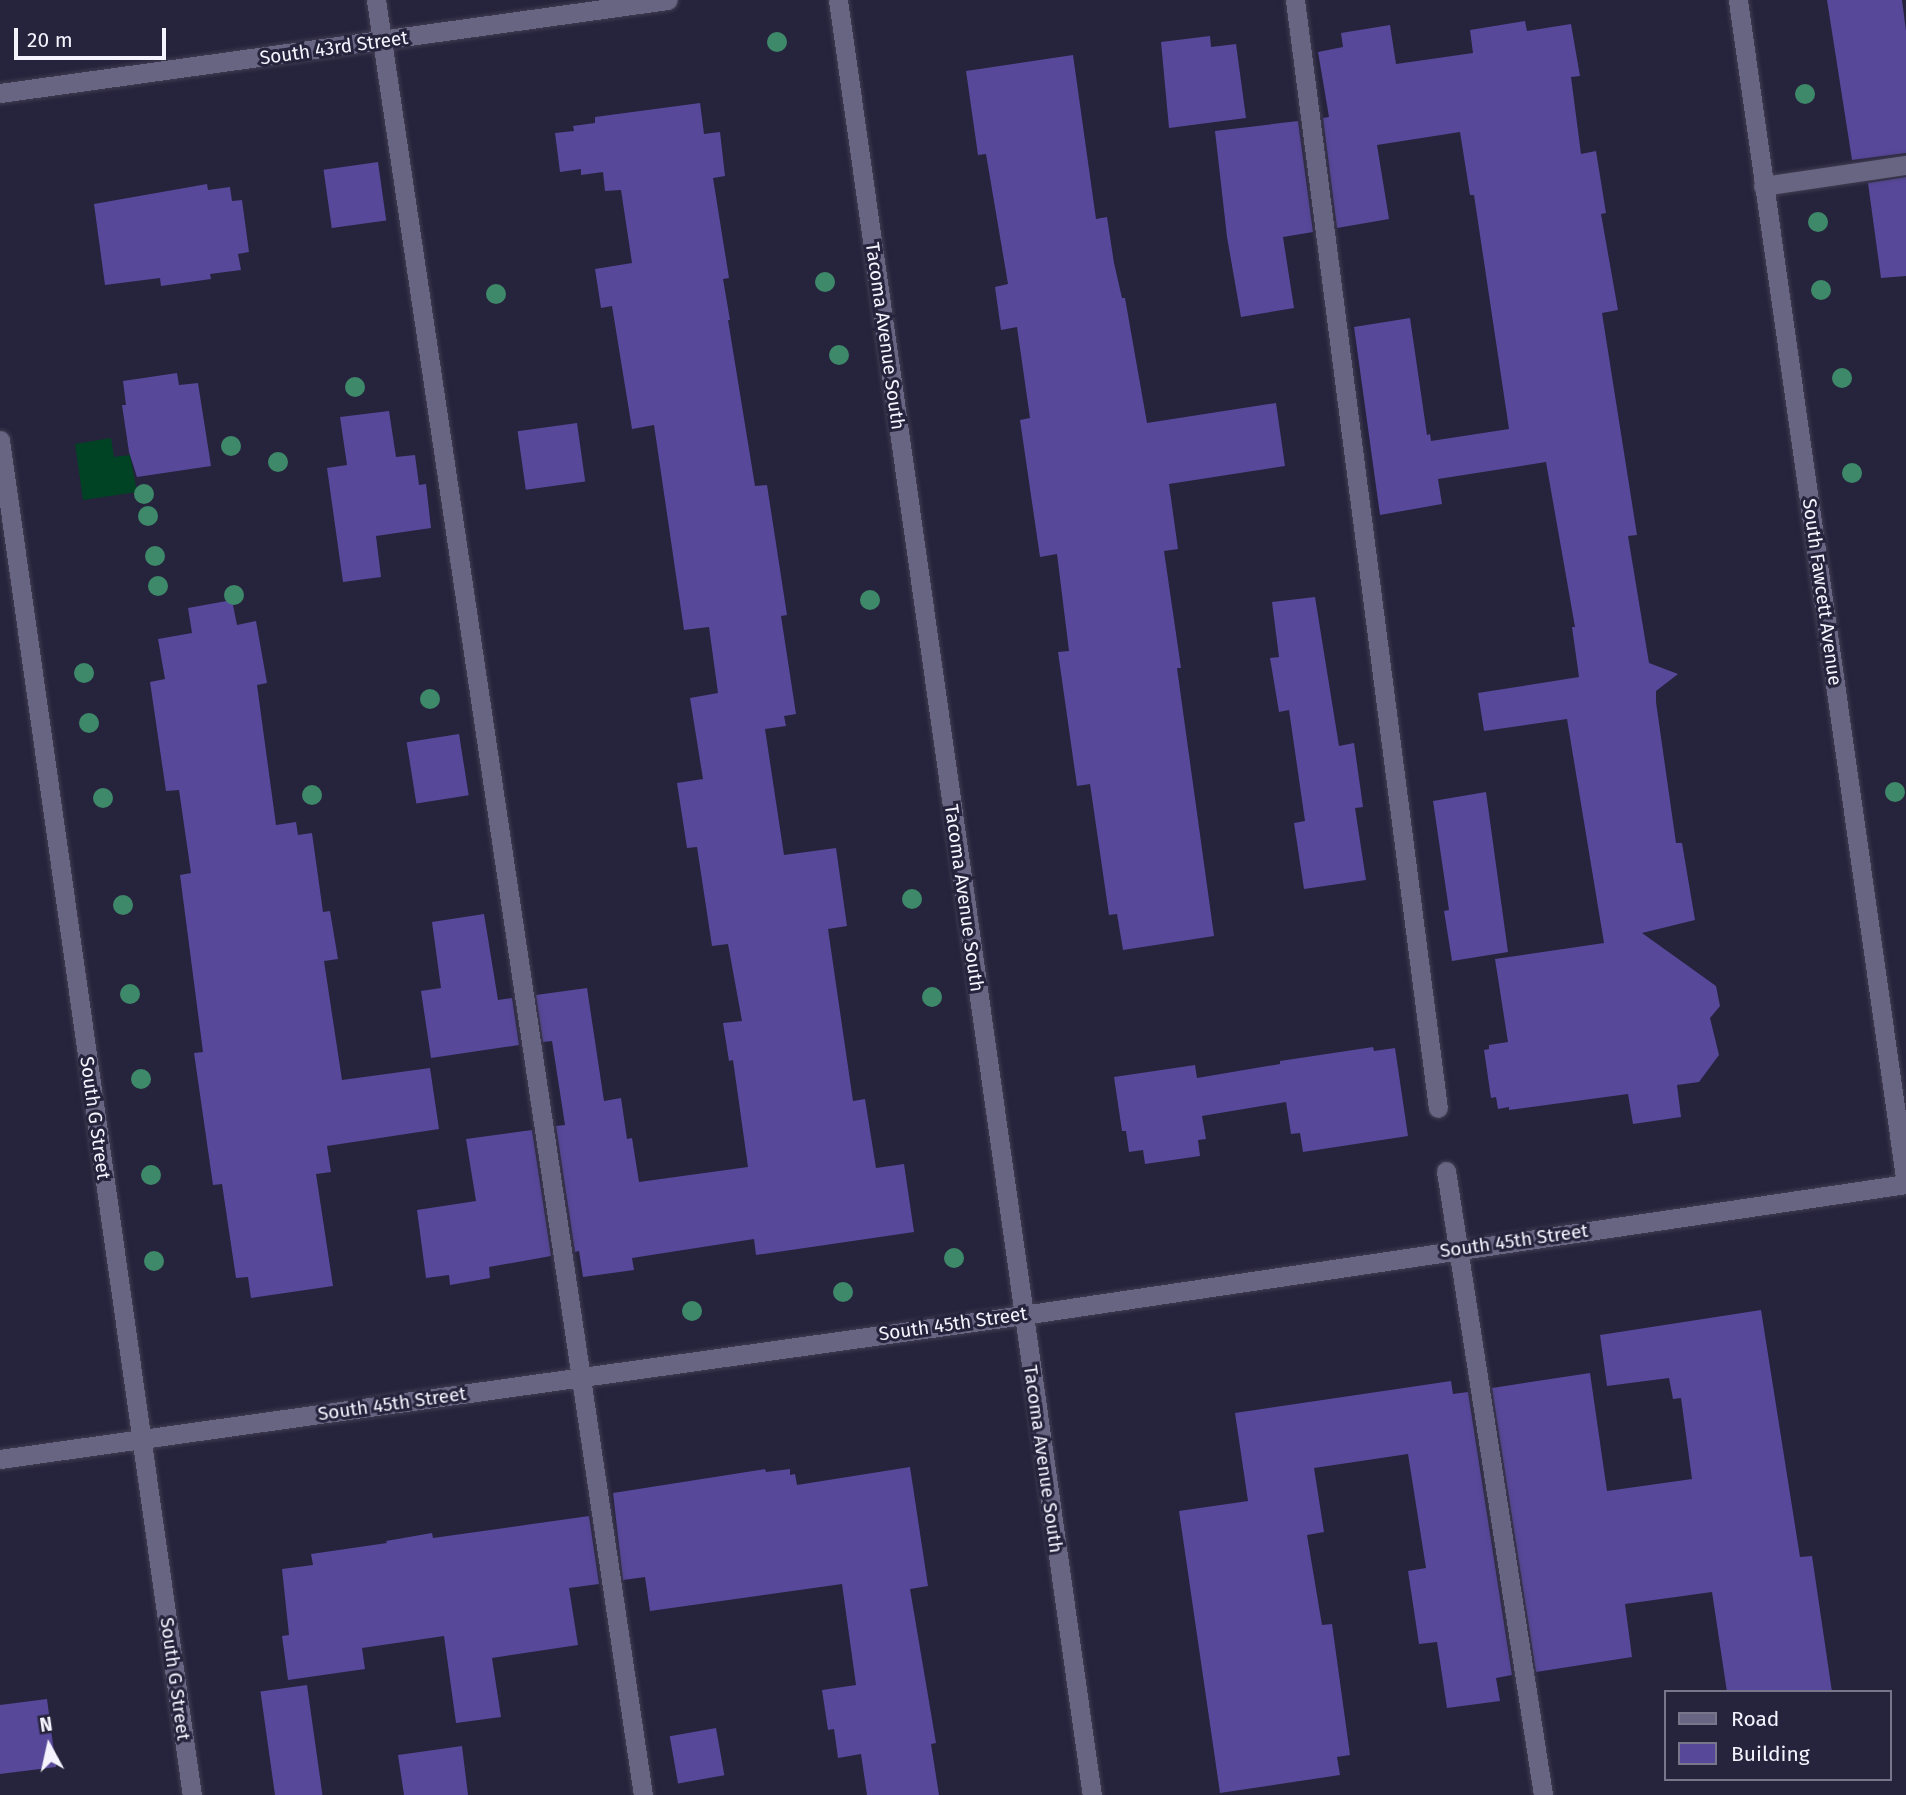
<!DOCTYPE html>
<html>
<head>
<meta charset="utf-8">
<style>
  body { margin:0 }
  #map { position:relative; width:1906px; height:1795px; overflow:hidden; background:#26233c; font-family:"Fira Sans",sans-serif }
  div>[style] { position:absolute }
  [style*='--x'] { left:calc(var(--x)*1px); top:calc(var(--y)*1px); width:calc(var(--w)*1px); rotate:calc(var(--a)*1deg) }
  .green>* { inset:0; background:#004324 }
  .building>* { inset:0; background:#57489a; transform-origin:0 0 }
  .roads { filter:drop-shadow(0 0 2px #423e53) drop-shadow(0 0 2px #423e53) }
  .service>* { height:19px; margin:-9.5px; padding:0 9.5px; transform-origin:9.5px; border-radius:9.5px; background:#676582 }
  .minor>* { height:19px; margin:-9.5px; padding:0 9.5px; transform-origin:9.5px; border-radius:9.5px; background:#676582 }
  .tertiary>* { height:19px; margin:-9.5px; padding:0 9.5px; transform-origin:9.5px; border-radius:9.5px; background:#676582 }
  .trees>* { width:20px; height:20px; margin:-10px; border-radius:50%; background:#3f896b }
  span { translate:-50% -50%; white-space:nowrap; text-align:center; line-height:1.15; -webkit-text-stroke:6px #26233c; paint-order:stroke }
  .street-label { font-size:19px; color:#f4f3fe }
  .legend { position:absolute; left:1664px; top:1690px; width:228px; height:91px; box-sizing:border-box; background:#26233c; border:2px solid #78768a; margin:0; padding:9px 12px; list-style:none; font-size:21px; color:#f4f3fe }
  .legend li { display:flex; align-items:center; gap:14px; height:35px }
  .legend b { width:35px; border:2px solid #78768a }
  .north { position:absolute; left:14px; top:1711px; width:70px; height:70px; -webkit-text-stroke:5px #26233c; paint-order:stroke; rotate:352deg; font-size:19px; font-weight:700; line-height:28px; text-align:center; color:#f4f3fe }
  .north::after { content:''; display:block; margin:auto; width:24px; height:32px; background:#f4f3fe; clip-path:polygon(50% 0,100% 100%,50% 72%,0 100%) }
  .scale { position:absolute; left:14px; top:28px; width:152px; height:32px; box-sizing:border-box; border:4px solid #f4f3fe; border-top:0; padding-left:9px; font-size:21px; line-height:24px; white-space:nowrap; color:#f4f3fe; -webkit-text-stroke:5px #26233c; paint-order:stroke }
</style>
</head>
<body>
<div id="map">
  <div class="green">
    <div style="clip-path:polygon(111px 438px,114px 457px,130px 455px,137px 492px,83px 500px,75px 444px)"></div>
  </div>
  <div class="building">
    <div style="clip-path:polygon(1827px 0,1902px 0,1906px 31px,1906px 153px,1852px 160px)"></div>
    <div style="clip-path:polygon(1525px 21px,1527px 31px,1571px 24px,1580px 76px,1571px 77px,1581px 154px,1596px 151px,1606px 213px,1601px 214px,1618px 310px,1602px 313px,1637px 535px,1628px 536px,1649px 663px,1678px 674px,1656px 691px,1656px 702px,1676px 843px,1682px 843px,1695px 920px,1642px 933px,1716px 986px,1720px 1006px,1710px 1018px,1719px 1055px,1699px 1082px,1677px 1085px,1681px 1117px,1633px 1124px,1628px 1094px,1509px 1110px,1509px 1107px,1498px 1109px,1496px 1097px,1491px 1098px,1484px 1050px,1489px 1049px,1489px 1045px,1508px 1042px,1495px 959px,1604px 943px,1567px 719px,1484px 731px,1478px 693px,1579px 677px,1572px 627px,1575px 627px,1546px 462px,1438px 479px,1442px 504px,1380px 515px,1354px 327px,1410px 318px,1427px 435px,1430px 434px,1431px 441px,1509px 429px,1474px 195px,1470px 195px,1460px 132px,1377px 145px,1389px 219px,1337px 228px,1323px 118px,1329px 117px,1318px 52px,1343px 47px,1341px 33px,1390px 25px,1396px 64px,1473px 53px,1470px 30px)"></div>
    <div style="clip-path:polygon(1210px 36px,1211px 47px,1236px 44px,1246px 118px,1169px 128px,1161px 42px)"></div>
    <div style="clip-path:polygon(1073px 55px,1096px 219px,1107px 217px,1114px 263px,1122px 298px,1125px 298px,1147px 423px,1276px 403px,1285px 466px,1169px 484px,1178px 549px,1164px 551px,1181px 668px,1177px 668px,1214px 936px,1123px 950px,1117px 914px,1109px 915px,1090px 784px,1077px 786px,1058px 652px,1069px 651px,1057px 554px,1040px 557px,1020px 420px,1030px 418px,1017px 327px,1001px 330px,995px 287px,1008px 284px,986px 154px,978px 155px,966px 71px)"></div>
    <div style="clip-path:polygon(700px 103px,704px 134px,720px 132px,725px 176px,713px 178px,729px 278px,723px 279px,730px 320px,728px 320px,755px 486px,767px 485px,787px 615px,781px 616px,796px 714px,784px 716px,786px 726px,765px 729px,784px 855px,836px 848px,847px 926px,828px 929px,853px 1101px,865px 1099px,876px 1168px,904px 1164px,914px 1232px,756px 1255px,754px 1239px,632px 1258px,634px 1270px,583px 1277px,579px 1251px,575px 1252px,556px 1126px,565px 1125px,552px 1041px,543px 1042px,536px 995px,587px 988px,604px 1101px,621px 1098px,627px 1139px,632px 1138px,639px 1182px,748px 1167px,733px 1060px,729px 1061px,723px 1023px,742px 1021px,728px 944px,712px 946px,697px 847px,687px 848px,677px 783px,703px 779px,690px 698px,718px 693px,709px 627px,684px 630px,654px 425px,632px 429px,612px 306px,601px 308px,595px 269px,632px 263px,621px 190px,605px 191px,603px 172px,581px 175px,581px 169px,560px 172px,555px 133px,574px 131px,573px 126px,595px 123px,595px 117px)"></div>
    <div style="clip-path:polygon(1298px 121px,1313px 232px,1283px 237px,1294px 308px,1241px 317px,1227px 237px,1215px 131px)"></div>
    <div style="left:378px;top:162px;width:59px;height:55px;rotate:82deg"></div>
    <div style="clip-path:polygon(1906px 177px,1906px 276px,1881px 278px,1868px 183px)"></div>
    <div style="clip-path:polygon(207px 184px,208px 190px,230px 187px,232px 201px,242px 200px,249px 252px,238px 254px,241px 270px,210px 274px,211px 279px,161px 286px,160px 278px,105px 285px,94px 204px)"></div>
    <div style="clip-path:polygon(177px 373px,179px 385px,198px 383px,211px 466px,137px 477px,129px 452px,122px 405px,126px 405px,123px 381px)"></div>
    <div style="clip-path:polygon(389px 411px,396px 457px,415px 455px,419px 485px,426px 484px,431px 528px,376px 536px,381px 577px,343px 582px,327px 468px,347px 465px,340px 417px)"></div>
    <div style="left:577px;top:423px;width:59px;height:60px;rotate:82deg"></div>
    <div style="clip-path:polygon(1315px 597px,1339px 746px,1354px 743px,1363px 807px,1355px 808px,1366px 880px,1304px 889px,1294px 823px,1305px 821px,1289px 710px,1279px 712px,1270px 658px,1279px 657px,1272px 602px)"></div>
    <div style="clip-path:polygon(232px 600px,237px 625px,256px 621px,267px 683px,257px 685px,276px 825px,296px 822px,298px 835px,312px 833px,323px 912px,330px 911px,338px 959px,324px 961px,342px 1080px,430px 1068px,439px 1129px,327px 1146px,331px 1172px,316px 1174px,333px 1286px,251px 1298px,248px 1277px,236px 1278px,222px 1184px,213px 1185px,194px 1053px,203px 1052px,180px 875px,191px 873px,179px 790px,166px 791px,150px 682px,165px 679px,158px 639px,192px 633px,188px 608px)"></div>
    <div style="left:459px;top:734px;width:62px;height:53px;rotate:81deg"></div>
    <div style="clip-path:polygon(1486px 792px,1508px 952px,1452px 961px,1444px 911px,1449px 910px,1433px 801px)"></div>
    <div style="clip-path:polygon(484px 914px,498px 1000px,512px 998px,519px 1045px,431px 1058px,421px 991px,441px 988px,432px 922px)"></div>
    <div style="clip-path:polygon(1373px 1047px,1374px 1051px,1395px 1048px,1408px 1136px,1303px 1152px,1300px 1133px,1291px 1134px,1286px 1102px,1202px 1116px,1206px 1139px,1198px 1140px,1200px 1156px,1145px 1164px,1143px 1150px,1129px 1152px,1126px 1131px,1122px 1131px,1114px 1077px,1195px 1065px,1197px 1078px,1280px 1064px,1280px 1061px)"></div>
    <div style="clip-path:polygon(532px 1130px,551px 1256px,489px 1267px,490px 1278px,450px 1285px,449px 1275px,426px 1278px,417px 1210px,476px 1201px,466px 1139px)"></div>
    <div style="clip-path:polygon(1761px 1310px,1800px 1557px,1812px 1556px,1832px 1692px,1727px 1692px,1712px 1592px,1625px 1604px,1632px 1657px,1536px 1672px,1492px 1388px,1590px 1373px,1607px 1491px,1692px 1479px,1681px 1398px,1673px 1399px,1669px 1378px,1607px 1386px,1600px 1335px)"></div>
    <div style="clip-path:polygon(1451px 1381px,1453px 1394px,1468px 1392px,1512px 1675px,1496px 1678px,1500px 1701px,1447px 1708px,1437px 1642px,1419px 1644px,1408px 1571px,1426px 1568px,1408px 1454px,1314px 1468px,1324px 1532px,1307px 1535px,1322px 1625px,1332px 1624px,1350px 1755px,1337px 1757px,1340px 1775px,1220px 1793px,1179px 1511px,1248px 1501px,1235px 1413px)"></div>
    <div style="clip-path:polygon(910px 1467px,928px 1586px,910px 1589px,936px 1743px,931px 1744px,939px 1795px,867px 1795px,861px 1754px,838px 1758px,834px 1729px,828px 1730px,822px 1690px,856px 1685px,842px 1584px,650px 1611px,645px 1577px,623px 1580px,613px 1493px,765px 1469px,766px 1472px,790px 1469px,790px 1475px,795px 1474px,797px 1485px)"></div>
    <div style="clip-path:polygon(589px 1516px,599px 1584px,569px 1588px,578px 1645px,492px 1658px,501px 1717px,456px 1723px,444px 1636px,362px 1648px,365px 1669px,288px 1680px,282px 1636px,289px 1635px,282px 1569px,313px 1565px,311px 1554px,387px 1543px,386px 1541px,432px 1533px,433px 1538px)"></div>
    <div style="left:307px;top:1685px;width:111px;height:47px;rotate:82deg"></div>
    <div style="clip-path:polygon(47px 1699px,56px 1767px,0 1774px,0 1705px)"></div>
    <div style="left:716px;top:1728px;width:48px;height:47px;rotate:80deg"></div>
    <div style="clip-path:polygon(462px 1746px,468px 1795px,404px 1795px,398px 1755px)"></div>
  </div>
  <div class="roads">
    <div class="service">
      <div style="--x:376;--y:0;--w:1815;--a:81.54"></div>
      <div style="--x:1295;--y:0;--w:1117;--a:82.65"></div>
      <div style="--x:1763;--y:186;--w:145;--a:-8.4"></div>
      <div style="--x:1446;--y:1171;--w:631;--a:81.16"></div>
    </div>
    <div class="minor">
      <div style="--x:838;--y:0;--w:1813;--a:81.95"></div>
      <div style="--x:0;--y:1459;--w:1033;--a:-8.01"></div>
      <div style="--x:1023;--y:1315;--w:893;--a:-8.44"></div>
      <div style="--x:1906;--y:1184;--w:1196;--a:-98.08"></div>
    </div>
    <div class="tertiary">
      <div style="--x:0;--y:93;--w:674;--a:-7.93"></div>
      <div style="--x:0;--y:440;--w:1369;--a:81.94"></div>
    </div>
  </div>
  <div class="trees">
    <div style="left:777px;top:42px"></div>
    <div style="left:1805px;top:94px"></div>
    <div style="left:1818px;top:222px"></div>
    <div style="left:825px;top:282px"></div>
    <div style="left:1821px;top:290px"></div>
    <div style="left:496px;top:294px"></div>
    <div style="left:839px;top:355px"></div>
    <div style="left:1842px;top:378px"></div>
    <div style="left:355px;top:387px"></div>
    <div style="left:231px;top:446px"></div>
    <div style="left:278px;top:462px"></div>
    <div style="left:1852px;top:473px"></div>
    <div style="left:144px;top:494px"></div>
    <div style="left:148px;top:516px"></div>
    <div style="left:155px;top:556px"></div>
    <div style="left:158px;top:586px"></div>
    <div style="left:234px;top:595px"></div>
    <div style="left:870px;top:600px"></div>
    <div style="left:84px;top:673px"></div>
    <div style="left:430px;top:699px"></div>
    <div style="left:89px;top:723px"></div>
    <div style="left:1895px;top:792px"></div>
    <div style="left:312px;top:795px"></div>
    <div style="left:103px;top:798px"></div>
    <div style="left:912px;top:899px"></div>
    <div style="left:123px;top:905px"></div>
    <div style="left:130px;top:994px"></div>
    <div style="left:932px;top:997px"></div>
    <div style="left:141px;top:1079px"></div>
    <div style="left:151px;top:1175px"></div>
    <div style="left:954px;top:1258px"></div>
    <div style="left:154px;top:1261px"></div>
    <div style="left:843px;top:1292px"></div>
    <div style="left:692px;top:1311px"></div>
  </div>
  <div class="street-label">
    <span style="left:334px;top:48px;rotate:-8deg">South 43rd Street</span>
    <span style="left:885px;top:336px;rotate:82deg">Tacoma Avenue South</span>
    <span style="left:1822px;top:592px;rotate:82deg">South Fawcett Avenue</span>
    <span style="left:964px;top:898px;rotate:82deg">Tacoma Avenue South</span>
    <span style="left:95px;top:1118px;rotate:82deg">South G Street</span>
    <span style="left:1514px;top:1241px;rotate:-8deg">South 45th Street</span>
    <span style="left:953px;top:1324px;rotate:-8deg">South 45th Street</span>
    <span style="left:392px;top:1404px;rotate:-8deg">South 45th Street</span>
    <span style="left:1043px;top:1459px;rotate:82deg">Tacoma Avenue South</span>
    <span style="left:175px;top:1679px;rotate:82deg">South G Street</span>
  </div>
  <ul class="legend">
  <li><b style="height:9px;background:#676582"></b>Road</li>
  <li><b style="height:19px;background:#57489a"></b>Building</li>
  </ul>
  <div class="north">N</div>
  <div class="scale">20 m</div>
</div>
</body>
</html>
